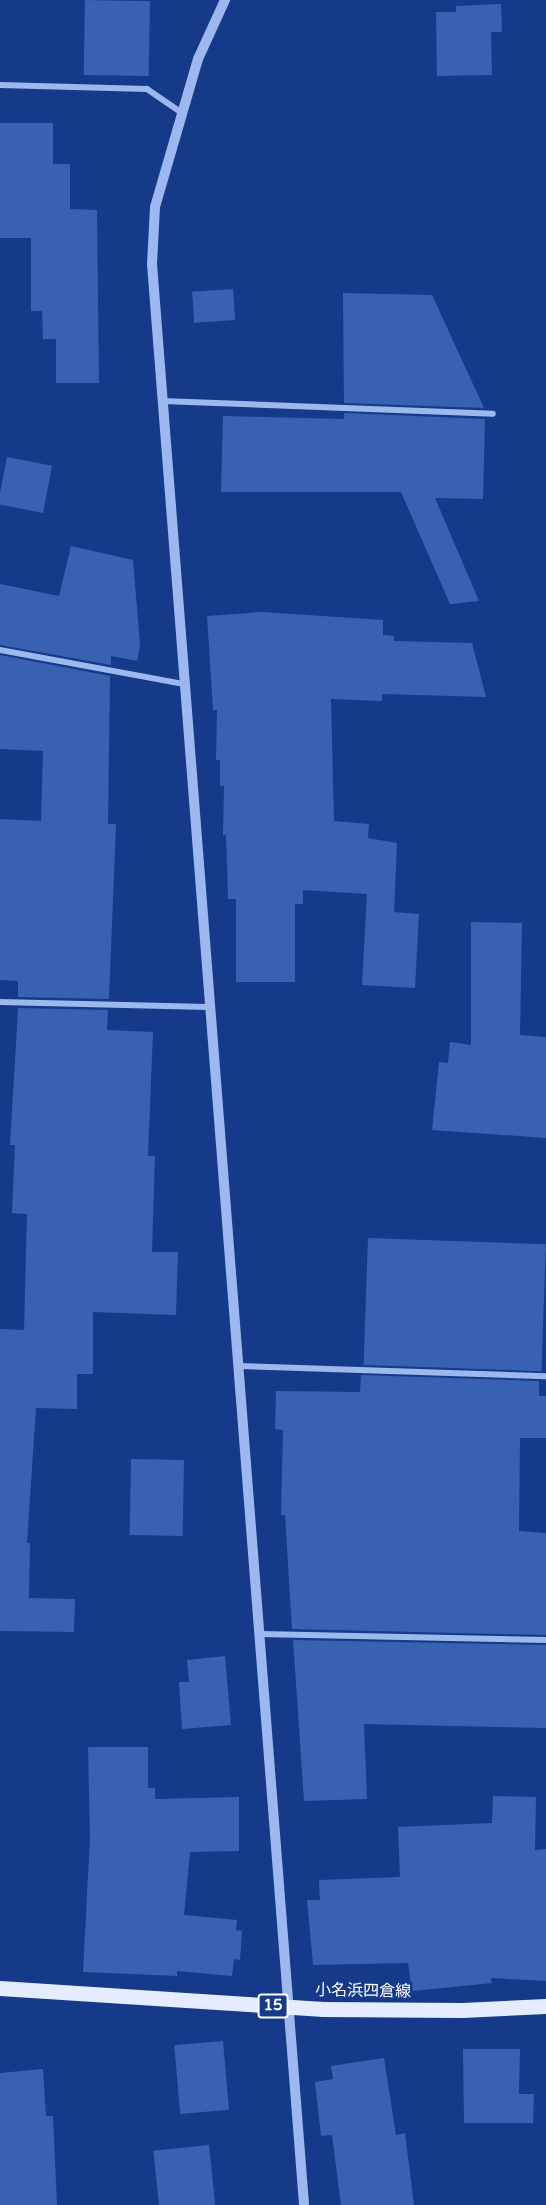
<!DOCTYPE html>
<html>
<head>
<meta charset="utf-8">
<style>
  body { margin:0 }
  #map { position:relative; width:546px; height:2205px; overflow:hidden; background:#153a8a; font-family:"Varela Round","Noto Sans JP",sans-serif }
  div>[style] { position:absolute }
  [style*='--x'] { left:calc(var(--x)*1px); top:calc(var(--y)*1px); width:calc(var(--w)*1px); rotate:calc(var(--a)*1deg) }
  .building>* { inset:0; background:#3961b1; transform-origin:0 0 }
  .minor>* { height:6px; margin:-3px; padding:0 3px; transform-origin:3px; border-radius:3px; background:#9db8ef }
  .tertiary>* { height:10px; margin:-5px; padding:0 5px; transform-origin:5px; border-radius:5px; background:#9db8ef }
  .primary>* { height:15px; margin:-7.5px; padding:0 7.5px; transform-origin:7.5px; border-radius:7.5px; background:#e5ecff }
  span { translate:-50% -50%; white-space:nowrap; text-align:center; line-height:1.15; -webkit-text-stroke:5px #153a8a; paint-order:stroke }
  .shield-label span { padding:2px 4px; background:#153a8a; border:2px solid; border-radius:4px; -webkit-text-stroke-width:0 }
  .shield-label { font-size:15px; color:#fff; font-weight:700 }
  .street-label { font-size:16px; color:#fff }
</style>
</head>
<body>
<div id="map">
  <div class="building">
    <div style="left:85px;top:0;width:65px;height:75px;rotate:1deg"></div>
    <div style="clip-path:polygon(501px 4px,502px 32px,491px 32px,492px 75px,437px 76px,436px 12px,456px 12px,456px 6px)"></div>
    <div style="clip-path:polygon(0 123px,53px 123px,53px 164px,70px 164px,70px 209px,97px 210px,99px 383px,56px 383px,56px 339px,43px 339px,42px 311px,31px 311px,31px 238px,0 238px)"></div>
    <div style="left:233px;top:289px;width:31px;height:41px;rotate:86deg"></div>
    <div style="clip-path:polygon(343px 293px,432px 295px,484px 408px,344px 403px)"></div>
    <div style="clip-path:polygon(344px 413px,485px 419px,483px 499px,435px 498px,479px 601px,450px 604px,401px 492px,221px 492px,223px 416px,344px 419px)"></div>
    <div style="left:7px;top:457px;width:46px;height:48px;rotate:11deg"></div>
    <div style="clip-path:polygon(71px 546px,133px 560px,140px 645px,137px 661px,111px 656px,111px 665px,0 645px,0 584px,59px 596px)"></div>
    <div style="clip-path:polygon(262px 612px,383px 620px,383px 635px,394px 636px,394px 641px,472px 643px,486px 697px,382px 694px,382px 701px,331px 699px,334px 821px,369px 824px,368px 838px,397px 843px,394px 912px,419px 914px,415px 988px,362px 985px,367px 894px,303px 890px,303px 904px,295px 904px,295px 982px,236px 982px,236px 899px,228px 899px,226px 835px,223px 835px,224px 786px,220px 786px,220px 760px,216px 760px,217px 710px,213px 710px,207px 616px)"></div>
    <div style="clip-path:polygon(0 655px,110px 676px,108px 824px,116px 824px,109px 999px,18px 997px,18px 981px,0 980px,0 819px,41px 821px,43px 751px,0 749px)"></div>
    <div style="clip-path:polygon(471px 922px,522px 923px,520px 1035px,546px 1037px,546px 1138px,432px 1130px,439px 1062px,448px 1063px,450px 1042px,471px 1045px)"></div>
    <div style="clip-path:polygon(18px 1008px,108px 1010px,107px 1030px,153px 1032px,148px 1156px,155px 1156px,152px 1252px,178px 1252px,176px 1315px,93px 1312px,93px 1374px,77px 1374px,77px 1409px,36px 1408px,27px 1543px,30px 1543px,29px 1598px,75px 1599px,74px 1632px,0 1631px,0 1329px,24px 1330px,27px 1214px,12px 1213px,15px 1145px,10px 1145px)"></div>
    <div style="left:368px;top:1238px;width:178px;height:127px;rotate:2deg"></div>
    <div style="clip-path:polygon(361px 1375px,539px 1381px,539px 1396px,546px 1396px,546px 1438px,520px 1438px,519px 1531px,546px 1533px,546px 1635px,292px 1629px,285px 1515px,281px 1515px,283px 1430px,275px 1429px,276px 1391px,360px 1392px)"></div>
    <div style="left:131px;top:1459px;width:53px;height:76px;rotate:1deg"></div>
    <div style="clip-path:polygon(293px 1640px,546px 1645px,546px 1728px,364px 1724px,367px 1799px,304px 1801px)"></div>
    <div style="clip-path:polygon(225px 1656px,231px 1725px,182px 1729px,179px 1682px,189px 1682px,187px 1660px)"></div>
    <div style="clip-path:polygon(88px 1747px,148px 1747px,148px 1788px,155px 1788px,155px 1799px,239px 1797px,239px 1851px,190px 1852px,184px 1915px,237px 1920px,236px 1930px,242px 1931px,240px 1960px,234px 1959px,232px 1976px,177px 1971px,177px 1976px,83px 1972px,90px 1838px)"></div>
    <div style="clip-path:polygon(493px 1796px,536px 1797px,535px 1850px,546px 1849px,546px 1981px,491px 1978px,492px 1983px,412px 1991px,408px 1963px,313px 1965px,307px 1900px,320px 1900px,319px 1880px,400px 1877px,398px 1827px,492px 1823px)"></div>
    <div style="left:223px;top:2041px;width:69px;height:49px;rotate:85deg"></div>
    <div style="clip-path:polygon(463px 2049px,520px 2049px,519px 2094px,534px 2094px,533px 2123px,464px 2123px)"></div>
    <div style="clip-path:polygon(384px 2058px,396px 2135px,405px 2133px,414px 2205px,341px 2205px,332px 2135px,321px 2136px,315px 2082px,333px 2079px,331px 2066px)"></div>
    <div style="clip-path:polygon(43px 2069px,46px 2116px,53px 2116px,57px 2205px,0 2205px,0 2073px)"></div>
    <div style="left:209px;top:2145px;width:60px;height:56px;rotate:84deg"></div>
  </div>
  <div class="minor">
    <div style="--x:0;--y:85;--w:147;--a:1.6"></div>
    <div style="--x:147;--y:89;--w:42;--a:34.4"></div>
    <div style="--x:162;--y:401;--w:331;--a:2.2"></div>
    <div style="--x:0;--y:650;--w:186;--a:10.5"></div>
    <div style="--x:0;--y:1002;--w:208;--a:1.4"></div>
    <div style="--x:238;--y:1366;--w:308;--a:1.9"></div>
    <div style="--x:260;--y:1634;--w:286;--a:1.2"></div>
  </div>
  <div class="tertiary">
    <div style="--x:225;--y:0;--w:65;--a:114.6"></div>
    <div style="--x:198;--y:59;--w:154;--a:106.2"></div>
    <div style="--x:155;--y:207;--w:57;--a:93"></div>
    <div style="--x:152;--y:264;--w:1947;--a:85.52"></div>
  </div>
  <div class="primary">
    <div style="--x:0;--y:1988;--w:324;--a:3.7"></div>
    <div style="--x:323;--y:2009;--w:139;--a:0.4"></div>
    <div style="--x:462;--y:2010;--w:84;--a:-2.7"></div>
  </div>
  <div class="shield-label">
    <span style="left:273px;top:2006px">15</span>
  </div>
  <div class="street-label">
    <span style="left:363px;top:1991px;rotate:1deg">小名浜四倉線</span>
  </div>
</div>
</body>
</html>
